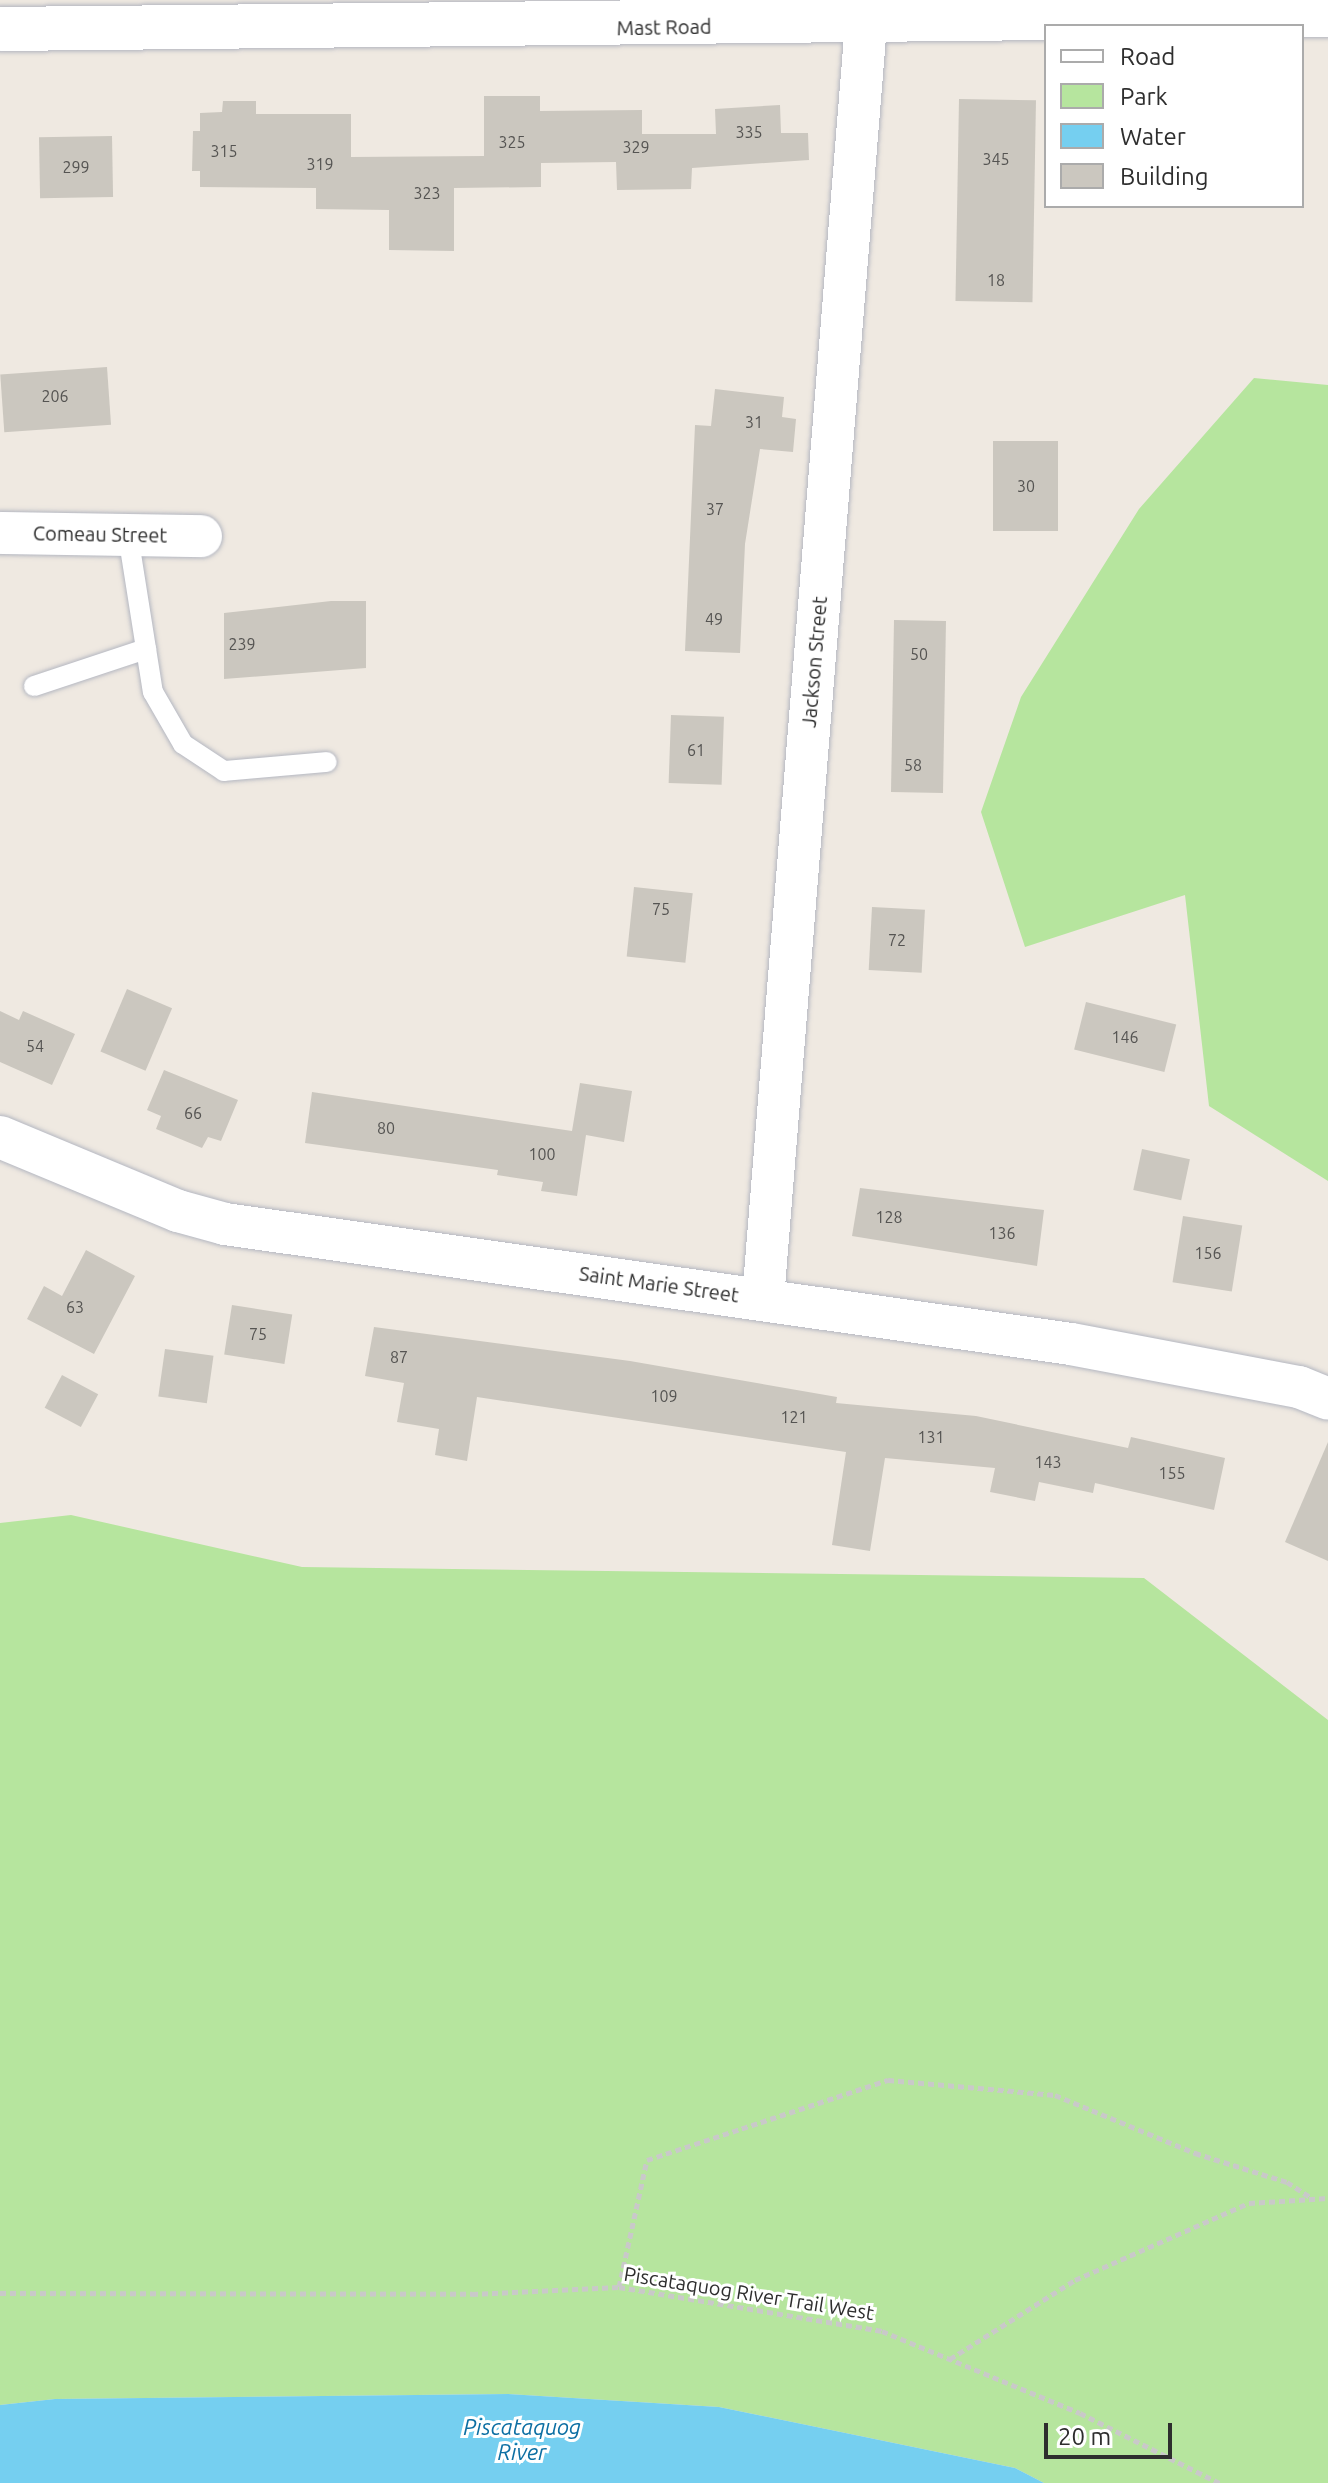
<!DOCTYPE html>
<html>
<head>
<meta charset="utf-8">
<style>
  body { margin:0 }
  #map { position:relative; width:1328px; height:2483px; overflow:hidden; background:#efe9e1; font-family:Ubuntu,sans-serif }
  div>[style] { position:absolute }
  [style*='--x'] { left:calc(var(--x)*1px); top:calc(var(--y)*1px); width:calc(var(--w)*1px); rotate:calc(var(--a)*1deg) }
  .green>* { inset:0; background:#b6e59e }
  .water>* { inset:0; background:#75cff0 }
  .building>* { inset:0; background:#cbc7bf; transform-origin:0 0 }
  .path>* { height:5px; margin-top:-2.5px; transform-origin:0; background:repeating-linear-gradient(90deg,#c9c9c9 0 6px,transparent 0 10px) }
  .roads { filter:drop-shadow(0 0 2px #b4b7c1) drop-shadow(0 0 2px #b4b7c1) }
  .service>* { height:20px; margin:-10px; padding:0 10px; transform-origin:10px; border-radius:10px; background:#fff }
  .minor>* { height:42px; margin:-21px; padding:0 21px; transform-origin:21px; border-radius:21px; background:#fff }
  .secondary>* { height:44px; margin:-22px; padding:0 22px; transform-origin:22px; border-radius:22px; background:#fff }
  span { translate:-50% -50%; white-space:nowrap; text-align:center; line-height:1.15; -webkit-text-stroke:6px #fff; paint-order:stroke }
  .number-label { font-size:16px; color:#555452 }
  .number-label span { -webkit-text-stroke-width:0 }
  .street-label { font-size:20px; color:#2e2e2e }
  .water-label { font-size:22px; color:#0d6fa3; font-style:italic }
  .legend { position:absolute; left:1044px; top:24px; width:260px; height:184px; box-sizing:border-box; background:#fff; border:2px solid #ababab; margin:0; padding:10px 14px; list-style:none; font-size:24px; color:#2e2e2e }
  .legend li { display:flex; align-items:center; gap:16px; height:40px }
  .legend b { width:40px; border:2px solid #ababab }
  .scale { position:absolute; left:1044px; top:2423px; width:128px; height:36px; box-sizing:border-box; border:4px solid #2e2e2e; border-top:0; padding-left:10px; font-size:24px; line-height:28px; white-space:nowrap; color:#2e2e2e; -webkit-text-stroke:6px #fff; paint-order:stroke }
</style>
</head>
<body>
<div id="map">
  <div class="green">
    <div style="clip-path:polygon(1254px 378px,1328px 385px,1328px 1181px,1209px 1106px,1185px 895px,1025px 947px,981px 812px,1021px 697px,1139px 509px)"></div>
    <div style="clip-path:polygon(71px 1515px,302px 1567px,1144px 1578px,1328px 1720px,1328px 2483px,1044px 2483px,1015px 2468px,719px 2407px,508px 2394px,55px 2399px,0 2405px,0 1523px)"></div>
  </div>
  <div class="water">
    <div style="clip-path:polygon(508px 2394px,719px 2407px,1015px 2468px,1044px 2483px,0 2483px,0 2405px,55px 2399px)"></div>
  </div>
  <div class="building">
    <div style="clip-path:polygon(484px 96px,540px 96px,540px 111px,642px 110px,642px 134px,716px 134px,715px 109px,780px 105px,781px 133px,808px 133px,809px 160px,692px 168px,691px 189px,617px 190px,616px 162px,541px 163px,541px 187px,454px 188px,454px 251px,389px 250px,389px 210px,316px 209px,316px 188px,200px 187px,200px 171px,192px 171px,193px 131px,200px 131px,200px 113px,222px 112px,223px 101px,256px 101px,256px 114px,351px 114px,351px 157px,484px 156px)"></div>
    <div style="left:959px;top:99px;width:77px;height:202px;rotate:1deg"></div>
    <div style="left:112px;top:136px;width:61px;height:73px;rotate:89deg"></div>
    <div style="left:107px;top:367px;width:58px;height:107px;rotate:86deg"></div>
    <div style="clip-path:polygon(715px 389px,784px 397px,782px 417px,796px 419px,793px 452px,760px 449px,745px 544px,740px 653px,685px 651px,695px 425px,711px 426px)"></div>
    <div style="left:1058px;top:441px;width:90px;height:65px;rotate:90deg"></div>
    <div style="clip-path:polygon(331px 601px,366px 601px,366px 668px,224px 679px,224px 613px)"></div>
    <div style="left:894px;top:620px;width:52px;height:172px;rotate:1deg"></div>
    <div style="left:671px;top:715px;width:53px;height:68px;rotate:2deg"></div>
    <div style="left:634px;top:887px;width:59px;height:70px;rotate:6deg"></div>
    <div style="left:872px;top:907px;width:53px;height:63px;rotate:3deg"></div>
    <div style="left:127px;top:989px;width:49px;height:68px;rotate:23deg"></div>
    <div style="left:1086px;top:1002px;width:93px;height:49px;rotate:14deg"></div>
    <div style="clip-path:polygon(0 1011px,19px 1020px,23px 1011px,75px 1034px,52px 1085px,0 1062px)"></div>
    <div style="clip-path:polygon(164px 1070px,238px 1100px,221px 1141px,208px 1137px,202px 1148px,156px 1129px,161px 1116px,147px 1110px)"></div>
    <div style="clip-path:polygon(580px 1083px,632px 1091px,624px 1142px,586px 1135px,577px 1196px,541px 1191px,543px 1182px,497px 1175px,498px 1170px,305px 1143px,312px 1092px,572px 1131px)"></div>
    <div style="left:1142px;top:1149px;width:49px;height:42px;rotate:12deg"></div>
    <div style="clip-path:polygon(860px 1188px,1044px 1210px,1037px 1266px,852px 1236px)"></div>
    <div style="left:1183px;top:1216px;width:60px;height:67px;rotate:9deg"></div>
    <div style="clip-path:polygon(86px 1250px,135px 1276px,94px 1354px,27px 1319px,44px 1286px,62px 1296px)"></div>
    <div style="left:232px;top:1305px;width:61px;height:50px;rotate:9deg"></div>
    <div style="clip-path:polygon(374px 1327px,630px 1361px,837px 1397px,836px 1403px,976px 1416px,1128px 1448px,1131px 1437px,1225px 1458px,1214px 1510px,1095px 1483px,1093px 1493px,1039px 1482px,1035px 1501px,990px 1492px,995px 1468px,885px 1458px,870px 1551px,832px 1545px,846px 1452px,477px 1397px,467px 1461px,435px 1455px,439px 1429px,397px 1422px,404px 1383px,365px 1376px)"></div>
    <div style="left:165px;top:1349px;width:49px;height:48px;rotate:8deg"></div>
    <div style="left:62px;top:1375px;width:41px;height:37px;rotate:28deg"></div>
    <div style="clip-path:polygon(1328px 1442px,1328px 1561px,1285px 1542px)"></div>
  </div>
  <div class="path">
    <div style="--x:619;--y:2287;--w:130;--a:-77.6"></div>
    <div style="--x:647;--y:2160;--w:254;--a:-18.4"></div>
    <div style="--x:888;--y:2080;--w:168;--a:5.1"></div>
    <div style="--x:1055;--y:2095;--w:152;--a:22.5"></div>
    <div style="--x:1195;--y:2153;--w:96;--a:17.5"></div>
    <div style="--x:1287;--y:2182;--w:31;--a:33"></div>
    <div style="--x:0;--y:2293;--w:472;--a:0.1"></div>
    <div style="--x:472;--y:2294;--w:147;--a:-2.7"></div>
    <div style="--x:619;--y:2287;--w:267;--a:9.5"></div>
    <div style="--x:882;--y:2331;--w:214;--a:22.5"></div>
    <div style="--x:1080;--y:2413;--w:156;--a:26.7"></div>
    <div style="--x:950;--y:2359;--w:148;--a:-32.3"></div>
    <div style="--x:1075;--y:2280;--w:190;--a:-23.9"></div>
    <div style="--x:1249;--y:2203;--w:79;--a:-3.6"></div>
  </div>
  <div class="roads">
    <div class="service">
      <div style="--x:128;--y:535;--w:159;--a:81"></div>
      <div style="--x:153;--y:692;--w:60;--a:60"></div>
      <div style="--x:183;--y:744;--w:49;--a:33.4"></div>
      <div style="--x:224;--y:771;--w:103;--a:-5"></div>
      <div style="--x:34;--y:686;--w:118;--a:-18.3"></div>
    </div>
    <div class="minor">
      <div style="--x:0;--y:533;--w:201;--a:0.9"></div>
      <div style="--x:0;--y:1137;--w:193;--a:22.6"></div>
      <div style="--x:178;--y:1211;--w:49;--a:15.5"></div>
      <div style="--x:225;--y:1224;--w:854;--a:8.07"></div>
      <div style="--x:1071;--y:1344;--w:232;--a:10.7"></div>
      <div style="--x:1299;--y:1387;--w:31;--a:22"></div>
      <div style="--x:763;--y:1299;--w:1278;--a:-85.38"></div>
    </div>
    <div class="secondary">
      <div style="--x:0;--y:29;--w:1328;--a:-0.6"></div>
    </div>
  </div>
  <div class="number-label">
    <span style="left:749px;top:132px">335</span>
    <span style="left:512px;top:142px">325</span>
    <span style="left:636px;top:147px">329</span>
    <span style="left:224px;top:151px">315</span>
    <span style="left:996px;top:159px">345</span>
    <span style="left:320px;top:164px">319</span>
    <span style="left:76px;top:167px">299</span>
    <span style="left:427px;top:193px">323</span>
    <span style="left:996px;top:280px">18</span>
    <span style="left:55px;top:396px">206</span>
    <span style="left:754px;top:422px">31</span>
    <span style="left:1026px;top:486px">30</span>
    <span style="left:715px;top:509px">37</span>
    <span style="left:714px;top:619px">49</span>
    <span style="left:242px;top:644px">239</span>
    <span style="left:919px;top:654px">50</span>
    <span style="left:696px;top:750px">61</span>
    <span style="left:913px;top:765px">58</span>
    <span style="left:661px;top:909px">75</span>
    <span style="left:897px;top:940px">72</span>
    <span style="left:1125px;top:1037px">146</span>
    <span style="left:35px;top:1046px">54</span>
    <span style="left:193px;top:1113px">66</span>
    <span style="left:386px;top:1128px">80</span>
    <span style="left:542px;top:1154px">100</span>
    <span style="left:889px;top:1217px">128</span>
    <span style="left:1002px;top:1233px">136</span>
    <span style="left:1208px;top:1253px">156</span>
    <span style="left:75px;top:1307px">63</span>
    <span style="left:258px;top:1334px">75</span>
    <span style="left:399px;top:1357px">87</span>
    <span style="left:664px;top:1396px">109</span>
    <span style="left:794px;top:1417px">121</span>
    <span style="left:931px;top:1437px">131</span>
    <span style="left:1048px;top:1462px">143</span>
    <span style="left:1172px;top:1473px">155</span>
  </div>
  <div class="street-label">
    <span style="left:664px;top:27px;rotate:-1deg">Mast Road</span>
    <span style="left:100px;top:534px;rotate:1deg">Comeau Street</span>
    <span style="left:814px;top:662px;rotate:-85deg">Jackson Street</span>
    <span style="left:659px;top:1284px;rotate:8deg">Saint Marie Street</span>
    <span style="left:749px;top:2293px;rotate:9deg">Piscataquog River Trail West</span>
  </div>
  <div class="water-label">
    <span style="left:522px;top:2439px">Piscataquog<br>River</span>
  </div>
  <ul class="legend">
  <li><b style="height:10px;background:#fff"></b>Road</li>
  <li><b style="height:22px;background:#b6e59e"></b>Park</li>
  <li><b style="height:22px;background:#75cff0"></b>Water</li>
  <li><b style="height:22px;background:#cbc7bf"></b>Building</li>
  </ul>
  <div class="scale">20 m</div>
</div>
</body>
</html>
